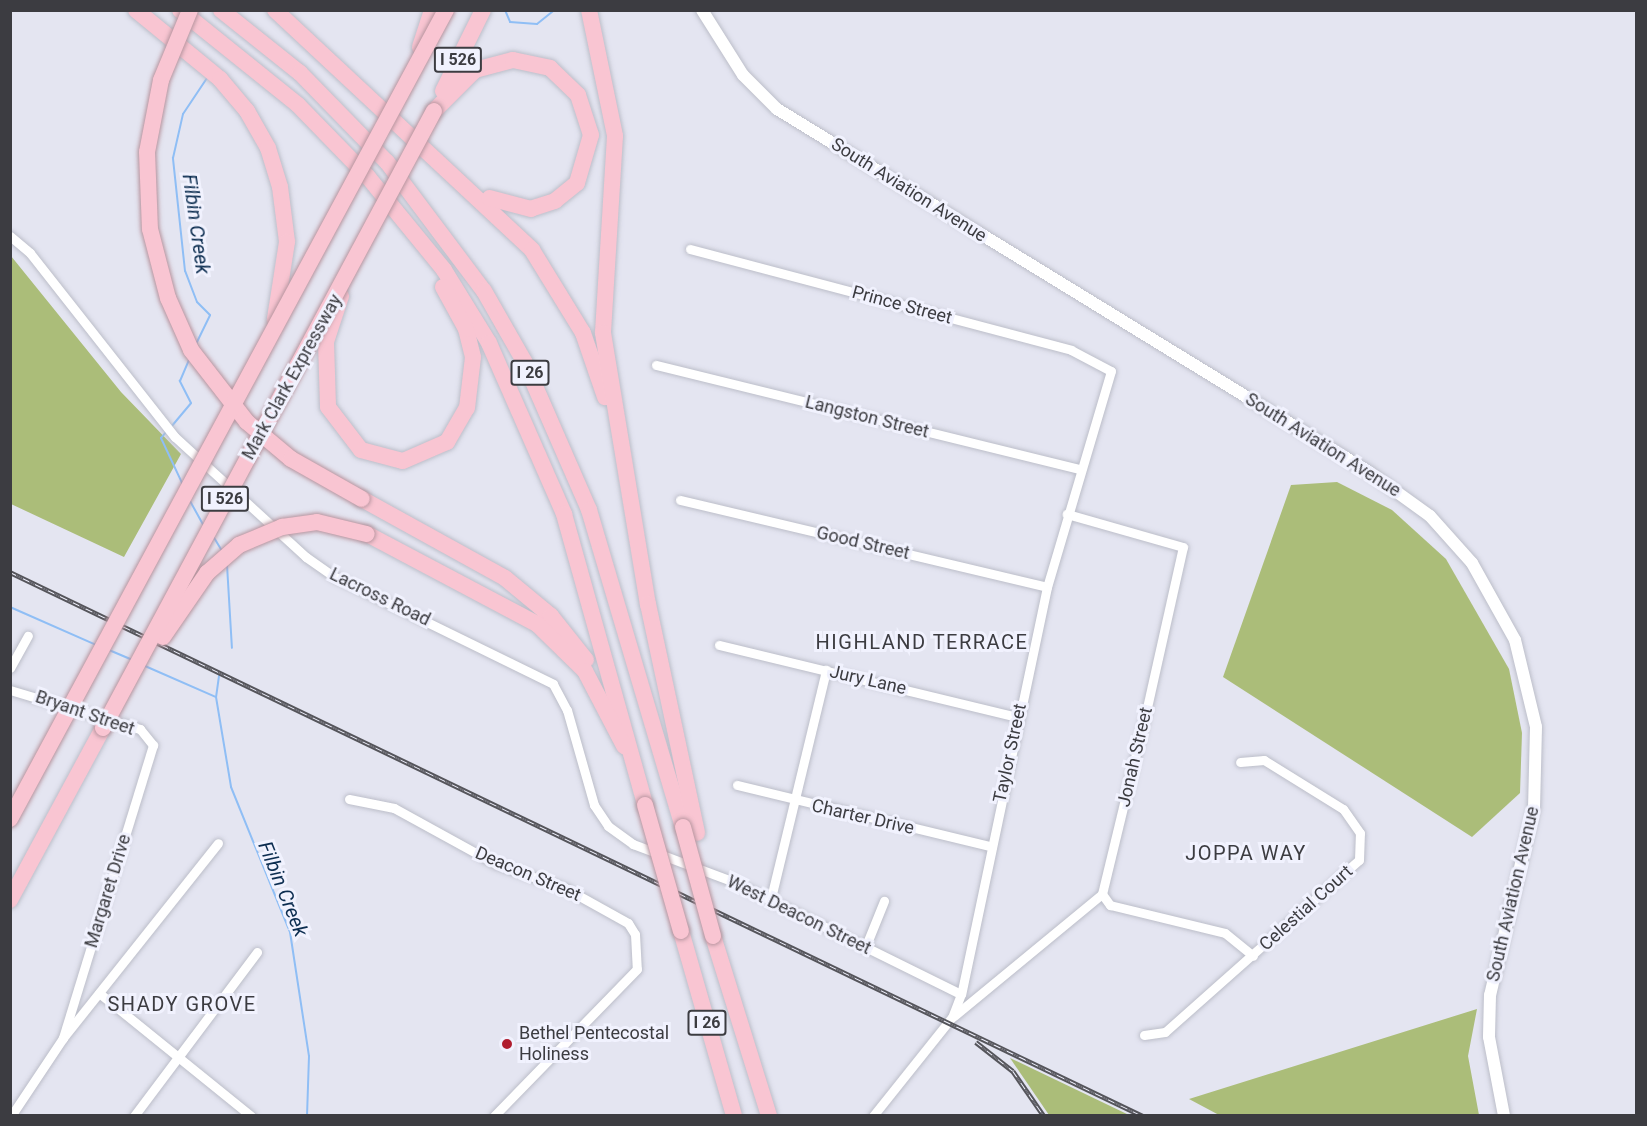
<!DOCTYPE html>
<html>
<head>
<meta charset="utf-8">
<style>
  body { margin:0 }
  #map { position:relative; width:1647px; height:1126px; overflow:hidden; background:#e4e5f1; font-family:Roboto,sans-serif }
  div>[style] { position:absolute }
  [style*='--x'] { left:calc(var(--x)*1px); top:calc(var(--y)*1px); width:calc(var(--w)*1px); rotate:calc(var(--a)*1deg) }
  .forest>* { inset:0; background:#abbd79 }
  .stream>* { height:2px; margin:-1px; padding:0 1px; transform-origin:1px; border-radius:1px; background:#8fbef5 }
  .roads { filter:drop-shadow(0 0 2px #bcbec9) drop-shadow(0 0 2px #bcbec9) }
  .street>* { height:9px; margin:-4.5px; padding:0 4.5px; transform-origin:4.5px; border-radius:4.5px; background:#fff }
  .secondary>* { height:12px; margin:-6px; padding:0 6px; transform-origin:6px; border-radius:6px; background:#fff }
  .highway>* { height:16px; margin:-8px; padding:0 8px; transform-origin:8px; border-radius:8px; background:#f9c5d2 }
  .rail>* { height:4.5px; margin-top:-2.25px; transform-origin:0; background:repeating-linear-gradient(90deg,#f1f2fe 0 7px,#55555b 0 14px); box-sizing:border-box; border-block:2px solid #55555b }
  .bridges { filter:drop-shadow(0 0 2px #b7959f) drop-shadow(0 0 2px #b7959f) }
  .highway-bridge>* { height:16px; margin:-8px; padding:0 8px; transform-origin:8px; border-radius:8px; background:#f9c5d2 }
  .dots>* { width:16px; height:16px; translate:-50% -50%; box-sizing:border-box; border:3px solid #f1f2fe; border-radius:50% }
  span { translate:-50% -50%; white-space:nowrap; text-align:center; line-height:1.15; -webkit-text-stroke:6px #f1f2fe; paint-order:stroke }
  .shield-label span { padding:2px 4px; background:#f1f2fe; border:2px solid; border-radius:4px; -webkit-text-stroke-width:0 }
  .shield-label { font-size:16px; color:#3c3c41; font-weight:700 }
  .street-label { font-size:18px; color:#3c3c41 }
  .poi-label { font-size:18px; color:#3c3c41 }
  .left { translate:0 -50%; text-align:left }
  .water-label { font-size:20px; color:#0c2d50; font-style:italic }
  .neighbourhood-label { font-size:20px; color:#3c3c41; letter-spacing:1.5px }
  .frame { position:absolute; inset:0; border:12px solid #3c3c41; pointer-events:none }
</style>
</head>
<body>
<div id="map">
  <div class="forest">
    <div style="clip-path:polygon(11px 256px,121px 392px,181px 454px,124px 557px,11px 504px)"></div>
    <div style="clip-path:polygon(1337px 482px,1392px 510px,1446px 559px,1509px 669px,1522px 733px,1520px 793px,1472px 837px,1223px 677px,1291px 485px)"></div>
    <div style="clip-path:polygon(1477px 1009px,1468px 1056px,1479px 1115px,1219px 1115px,1189px 1099px)"></div>
    <div style="clip-path:polygon(1010px 1058px,1129px 1115px,1049px 1115px)"></div>
  </div>
  <div class="stream">
    <div style="--x:505;--y:10;--w:13;--a:67"></div>
    <div style="--x:510;--y:22;--w:27;--a:4"></div>
    <div style="--x:537;--y:24;--w:22;--a:-39"></div>
    <div style="--x:196;--y:344;--w:32;--a:-64"></div>
    <div style="--x:210;--y:315;--w:18;--a:-135"></div>
    <div style="--x:197;--y:302;--w:33;--a:-111"></div>
    <div style="--x:185;--y:271;--w:114;--a:-96.1"></div>
    <div style="--x:173;--y:158;--w:45;--a:-77.2"></div>
    <div style="--x:183;--y:114;--w:43;--a:-56.3"></div>
    <div style="--x:171;--y:427;--w:31;--a:-50"></div>
    <div style="--x:191;--y:403;--w:25;--a:-117"></div>
    <div style="--x:180;--y:381;--w:23;--a:-67"></div>
    <div style="--x:167;--y:431;--w:9;--a:131"></div>
    <div style="--x:161;--y:438;--w:52;--a:64.9"></div>
    <div style="--x:190;--y:501;--w:26;--a:61"></div>
    <div style="--x:213;--y:536;--w:17;--a:59"></div>
    <div style="--x:227;--y:565;--w:83;--a:86.6"></div>
    <div style="--x:10;--y:607;--w:94;--a:23.8"></div>
    <div style="--x:109;--y:650;--w:25;--a:23"></div>
    <div style="--x:145;--y:666;--w:77;--a:23.6"></div>
    <div style="--x:219;--y:676;--w:21;--a:98"></div>
    <div style="--x:216;--y:697;--w:91;--a:80.5"></div>
    <div style="--x:231;--y:787;--w:157;--a:67.9"></div>
    <div style="--x:290;--y:932;--w:125;--a:81.3"></div>
    <div style="--x:309;--y:1056;--w:60;--a:91.9"></div>
  </div>
  <div class="roads">
    <div class="street">
      <div style="--x:10;--y:236;--w:26;--a:40"></div>
      <div style="--x:30;--y:253;--w:234;--a:51.8"></div>
      <div style="--x:175;--y:437;--w:178;--a:42.5"></div>
      <div style="--x:306;--y:557;--w:35;--a:35"></div>
      <div style="--x:335;--y:577;--w:243;--a:26.1"></div>
      <div style="--x:553;--y:684;--w:30;--a:62"></div>
      <div style="--x:567;--y:710;--w:99;--a:74.1"></div>
      <div style="--x:594;--y:805;--w:25;--a:56"></div>
      <div style="--x:608;--y:826;--w:31;--a:36"></div>
      <div style="--x:633;--y:844;--w:108;--a:20.6"></div>
      <div style="--x:734;--y:882;--w:253;--a:26.3"></div>
      <div style="--x:690;--y:249;--w:394;--a:14.8"></div>
      <div style="--x:1071;--y:350;--w:45;--a:27.7"></div>
      <div style="--x:1111;--y:371;--w:225;--a:106.5"></div>
      <div style="--x:1047;--y:587;--w:416;--a:101.9"></div>
      <div style="--x:961;--y:994;--w:25;--a:111"></div>
      <div style="--x:952;--y:1017;--w:127;--a:128.6"></div>
      <div style="--x:656;--y:365;--w:436;--a:13.8"></div>
      <div style="--x:680;--y:500;--w:377;--a:13.3"></div>
      <div style="--x:719;--y:645;--w:307;--a:13.6"></div>
      <div style="--x:10;--y:668;--w:37;--a:-61"></div>
      <div style="--x:10;--y:690;--w:136;--a:16.7"></div>
      <div style="--x:140;--y:729;--w:21;--a:51"></div>
      <div style="--x:153;--y:745;--w:307;--a:107.1"></div>
      <div style="--x:737;--y:785;--w:259;--a:13.6"></div>
      <div style="--x:349;--y:799;--w:46;--a:11.3"></div>
      <div style="--x:394;--y:808;--w:116;--a:28.8"></div>
      <div style="--x:496;--y:864;--w:73;--a:19.2"></div>
      <div style="--x:565;--y:888;--w:72;--a:29.1"></div>
      <div style="--x:628;--y:923;--w:13;--a:58"></div>
      <div style="--x:635;--y:934;--w:35;--a:87"></div>
      <div style="--x:637;--y:969;--w:205;--a:134.2"></div>
      <div style="--x:1102;--y:894;--w:14;--a:54"></div>
      <div style="--x:1110;--y:905;--w:118;--a:13.7"></div>
      <div style="--x:1225;--y:933;--w:36;--a:39"></div>
      <div style="--x:770;--y:902;--w:239;--a:-76.4"></div>
      <div style="--x:865;--y:948;--w:51;--a:-68"></div>
      <div style="--x:99;--y:993;--w:196;--a:39"></div>
      <div style="--x:954;--y:1016;--w:192;--a:-39.5"></div>
      <div style="--x:1102;--y:894;--w:178;--a:-76.4"></div>
      <div style="--x:1144;--y:721;--w:178;--a:-77.4"></div>
      <div style="--x:1183;--y:547;--w:121;--a:-164.1"></div>
      <div style="--x:1144;--y:1035;--w:21;--a:-8"></div>
      <div style="--x:1165;--y:1032;--w:259;--a:-41.6"></div>
      <div style="--x:1359;--y:860;--w:27;--a:-88"></div>
      <div style="--x:1360;--y:833;--w:29;--a:-125"></div>
      <div style="--x:1343;--y:809;--w:93;--a:-148.2"></div>
      <div style="--x:1264;--y:760;--w:24;--a:175"></div>
      <div style="--x:11;--y:1116;--w:94;--a:-56.3"></div>
      <div style="--x:63;--y:1038;--w:249;--a:-51.5"></div>
      <div style="--x:134;--y:1116;--w:205;--a:-53.1"></div>
    </div>
    <div class="secondary">
      <div style="--x:702;--y:10;--w:77;--a:57.8"></div>
      <div style="--x:743;--y:75;--w:48;--a:45"></div>
      <div style="--x:777;--y:109;--w:694;--a:31.52"></div>
      <div style="--x:1369;--y:472;--w:75;--a:35.8"></div>
      <div style="--x:1430;--y:516;--w:63;--a:48.2"></div>
      <div style="--x:1472;--y:563;--w:88;--a:60.8"></div>
      <div style="--x:1515;--y:640;--w:89;--a:76.4"></div>
      <div style="--x:1536;--y:727;--w:81;--a:91.4"></div>
      <div style="--x:1534;--y:808;--w:192;--a:103.2"></div>
      <div style="--x:1490;--y:995;--w:42;--a:91.4"></div>
      <div style="--x:1489;--y:1037;--w:80;--a:79.2"></div>
    </div>
    <div class="highway">
      <div style="--x:136;--y:10;--w:109;--a:39.4"></div>
      <div style="--x:220;--y:79;--w:42;--a:49.8"></div>
      <div style="--x:247;--y:111;--w:43;--a:60.4"></div>
      <div style="--x:268;--y:148;--w:41;--a:72.9"></div>
      <div style="--x:280;--y:187;--w:55;--a:82.7"></div>
      <div style="--x:287;--y:242;--w:78;--a:98.9"></div>
      <div style="--x:180;--y:10;--w:151;--a:38.8"></div>
      <div style="--x:298;--y:105;--w:100;--a:45.8"></div>
      <div style="--x:368;--y:177;--w:120;--a:50.7"></div>
      <div style="--x:444;--y:270;--w:86;--a:58.3"></div>
      <div style="--x:489;--y:343;--w:187;--a:66.3"></div>
      <div style="--x:564;--y:514;--w:302;--a:74.4"></div>
      <div style="--x:221;--y:10;--w:101;--a:38.6"></div>
      <div style="--x:300;--y:73;--w:124;--a:45.7"></div>
      <div style="--x:387;--y:162;--w:161;--a:53.1"></div>
      <div style="--x:484;--y:291;--w:81;--a:60.3"></div>
      <div style="--x:524;--y:361;--w:163;--a:66.4"></div>
      <div style="--x:589;--y:510;--w:331;--a:73.5"></div>
      <div style="--x:275;--y:10;--w:352;--a:43"></div>
      <div style="--x:532;--y:250;--w:97;--a:58.4"></div>
      <div style="--x:583;--y:333;--w:68;--a:71"></div>
      <div style="--x:589;--y:10;--w:129;--a:78.3"></div>
      <div style="--x:615;--y:136;--w:197;--a:93.5"></div>
      <div style="--x:603;--y:333;--w:275;--a:80.6"></div>
      <div style="--x:648;--y:604;--w:234;--a:77.9"></div>
      <div style="--x:420;--y:47;--w:39;--a:-72"></div>
      <div style="--x:443;--y:91;--w:90;--a:-63.7"></div>
      <div style="--x:434;--y:111;--w:58;--a:-45"></div>
      <div style="--x:475;--y:70;--w:39;--a:-15"></div>
      <div style="--x:513;--y:60;--w:38;--a:12"></div>
      <div style="--x:550;--y:68;--w:39;--a:44"></div>
      <div style="--x:578;--y:95;--w:42;--a:72"></div>
      <div style="--x:591;--y:135;--w:50;--a:106.3"></div>
      <div style="--x:577;--y:183;--w:28;--a:141"></div>
      <div style="--x:555;--y:201;--w:25;--a:162"></div>
      <div style="--x:531;--y:209;--w:43;--a:-165.3"></div>
      <div style="--x:341;--y:296;--w:48;--a:108.1"></div>
      <div style="--x:326;--y:342;--w:65;--a:88.2"></div>
      <div style="--x:328;--y:407;--w:54;--a:52.5"></div>
      <div style="--x:361;--y:450;--w:43;--a:14.7"></div>
      <div style="--x:403;--y:461;--w:48;--a:-23.4"></div>
      <div style="--x:447;--y:442;--w:39;--a:-60"></div>
      <div style="--x:467;--y:408;--w:51;--a:-83.3"></div>
      <div style="--x:473;--y:357;--w:29;--a:-104"></div>
      <div style="--x:466;--y:329;--w:48;--a:-118.7"></div>
      <div style="--x:362;--y:499;--w:163;--a:28.9"></div>
      <div style="--x:505;--y:578;--w:60;--a:39.6"></div>
      <div style="--x:551;--y:616;--w:56;--a:51.5"></div>
      <div style="--x:367;--y:534;--w:192;--a:27.9"></div>
      <div style="--x:537;--y:624;--w:67;--a:44.4"></div>
      <div style="--x:585;--y:671;--w:85;--a:62.5"></div>
      <div style="--x:10;--y:900;--w:196;--a:-61.6"></div>
      <div style="--x:681;--y:931;--w:192;--a:74"></div>
      <div style="--x:713;--y:936;--w:189;--a:72.7"></div>
    </div>
  </div>
  <div class="rail">
    <div style="--x:10;--y:572;--w:1257;--a:25.65"></div>
    <div style="--x:976;--y:1042;--w:47;--a:38.1"></div>
    <div style="--x:1013;--y:1071;--w:55;--a:55.4"></div>
  </div>
  <div class="bridges">
    <div class="highway-bridge">
      <div style="--x:190;--y:10;--w:76;--a:112.5"></div>
      <div style="--x:161;--y:80;--w:73;--a:101"></div>
      <div style="--x:147;--y:152;--w:77;--a:87.8"></div>
      <div style="--x:150;--y:229;--w:71;--a:75.4"></div>
      <div style="--x:168;--y:298;--w:57;--a:66.1"></div>
      <div style="--x:191;--y:350;--w:91;--a:52.1"></div>
      <div style="--x:247;--y:422;--w:57;--a:40.1"></div>
      <div style="--x:291;--y:459;--w:81;--a:29.4"></div>
      <div style="--x:163;--y:637;--w:78;--a:-55.5"></div>
      <div style="--x:207;--y:573;--w:43;--a:-41.2"></div>
      <div style="--x:239;--y:545;--w:47;--a:-22.7"></div>
      <div style="--x:282;--y:527;--w:35;--a:-8"></div>
      <div style="--x:317;--y:522;--w:51;--a:13.5"></div>
      <div style="--x:103;--y:728;--w:700;--a:-61.79"></div>
      <div style="--x:645;--y:805;--w:131;--a:74.1"></div>
      <div style="--x:10;--y:819;--w:919;--a:-61.68"></div>
      <div style="--x:683;--y:827;--w:113;--a:74.6"></div>
    </div>
  </div>
  <div class="dots">
    <div style="left:507px;top:1044px;background:#b01d2f"></div>
  </div>
  <div class="shield-label">
    <span style="left:458px;top:60px">I 526</span>
    <span style="left:530px;top:373px">I 26</span>
    <span style="left:225px;top:499px">I 526</span>
    <span style="left:707px;top:1023px">I 26</span>
  </div>
  <div class="street-label">
    <span style="left:909px;top:190px;rotate:32deg">South Aviation Avenue</span>
    <span style="left:902px;top:305px;rotate:15deg">Prince Street</span>
    <span style="left:292px;top:377px;rotate:-61deg">Mark Clark Expressway</span>
    <span style="left:867px;top:417px;rotate:14deg">Langston Street</span>
    <span style="left:1323px;top:445px;rotate:32deg">South Aviation Avenue</span>
    <span style="left:863px;top:543px;rotate:13deg">Good Street</span>
    <span style="left:380px;top:597px;rotate:26deg">Lacross Road</span>
    <span style="left:868px;top:680px;rotate:13deg">Jury Lane</span>
    <span style="left:85px;top:713px;rotate:19deg">Bryant Street</span>
    <span style="left:1010px;top:753px;rotate:-78deg">Taylor Street</span>
    <span style="left:1135px;top:757px;rotate:-77deg">Jonah Street</span>
    <span style="left:863px;top:817px;rotate:13deg">Charter Drive</span>
    <span style="left:528px;top:874px;rotate:23deg">Deacon Street</span>
    <span style="left:108px;top:891px;rotate:-73deg">Margaret Drive</span>
    <span style="left:1513px;top:894px;rotate:-77deg">South Aviation Avenue</span>
    <span style="left:1306px;top:908px;rotate:-42deg">Celestial Court</span>
    <span style="left:799px;top:915px;rotate:26deg">West Deacon Street</span>
  </div>
  <div class="poi-label">
    <span class="left" style="left:519px;top:1044px">Bethel Pentecostal<br>Holiness</span>
  </div>
  <div class="water-label">
    <span style="left:196px;top:224px;rotate:82deg">Filbin Creek</span>
    <span style="left:283px;top:889px;rotate:68deg">Filbin Creek</span>
  </div>
  <div class="neighbourhood-label">
    <span style="left:922px;top:642px">HIGHLAND TERRACE</span>
    <span style="left:1246px;top:853px">JOPPA WAY</span>
    <span style="left:182px;top:1004px">SHADY GROVE</span>
  </div>
  <div class="frame"></div>
</div>
</body>
</html>
